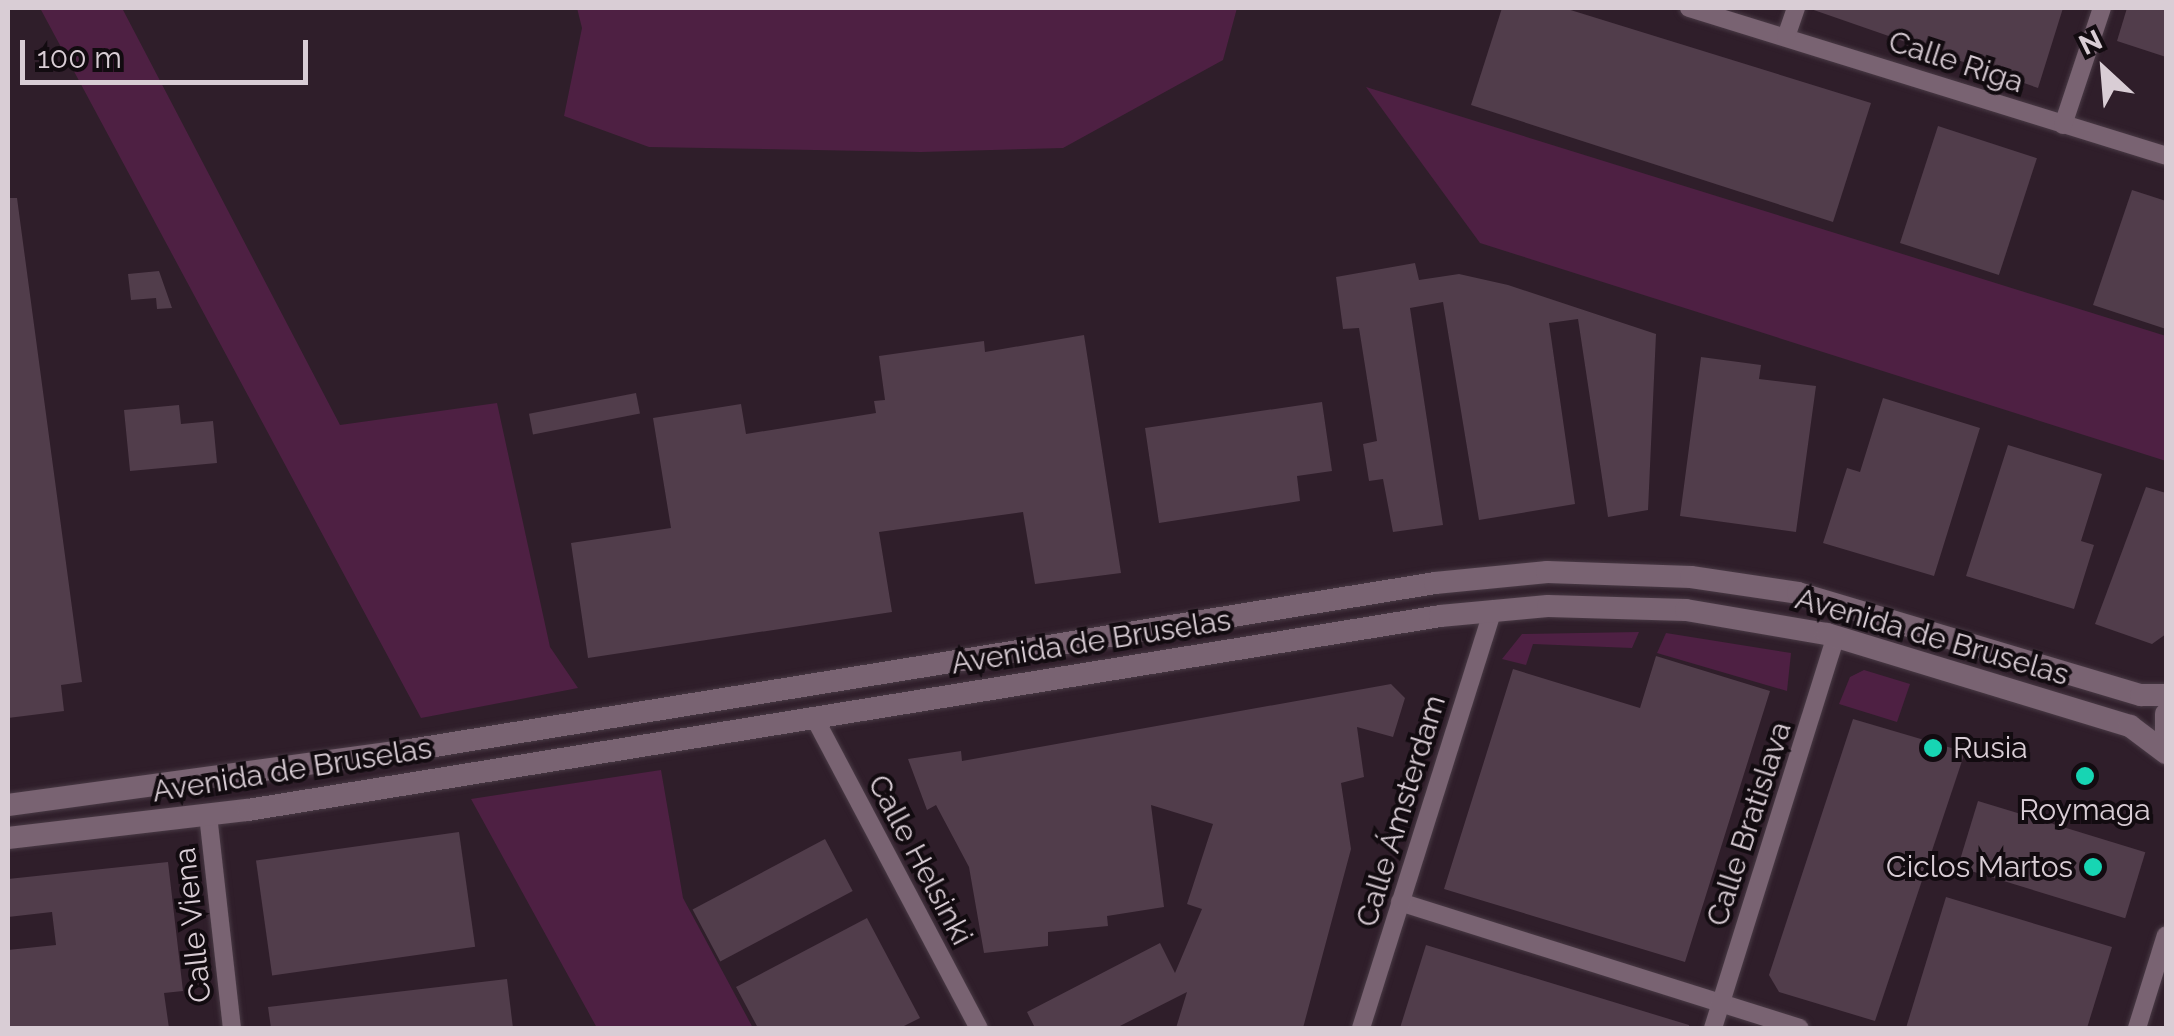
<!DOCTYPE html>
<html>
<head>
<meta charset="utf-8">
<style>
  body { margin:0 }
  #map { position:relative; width:2174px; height:1036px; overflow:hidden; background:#2f1e2a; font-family:Raleway,sans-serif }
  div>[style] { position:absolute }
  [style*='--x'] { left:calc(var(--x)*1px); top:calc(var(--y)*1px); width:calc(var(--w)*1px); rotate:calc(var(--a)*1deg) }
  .green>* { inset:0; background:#4e2043 }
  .building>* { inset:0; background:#513d4b; transform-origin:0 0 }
  .roads { filter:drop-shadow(0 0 2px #493a45) drop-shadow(0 0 2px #493a45) }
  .street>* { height:18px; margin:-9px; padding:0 9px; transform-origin:9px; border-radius:9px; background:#796372 }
  .secondary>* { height:22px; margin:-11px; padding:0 11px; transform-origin:11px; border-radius:11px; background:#796372 }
  .dots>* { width:28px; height:28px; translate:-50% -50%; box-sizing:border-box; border:5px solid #120b10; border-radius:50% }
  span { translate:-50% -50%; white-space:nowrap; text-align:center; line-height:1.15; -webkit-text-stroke:8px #120b10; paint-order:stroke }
  .street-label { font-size:30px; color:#d9cdd5 }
  .poi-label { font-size:30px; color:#d9cdd5 }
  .left { translate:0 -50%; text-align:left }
  .right { translate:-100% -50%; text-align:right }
  .frame { position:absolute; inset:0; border:10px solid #d9cdd5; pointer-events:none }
  .north { position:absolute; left:2054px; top:20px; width:100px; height:100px; -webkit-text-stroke:8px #120b10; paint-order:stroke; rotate:334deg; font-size:28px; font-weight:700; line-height:40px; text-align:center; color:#d9cdd5 }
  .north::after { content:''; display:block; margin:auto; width:35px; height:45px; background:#d9cdd5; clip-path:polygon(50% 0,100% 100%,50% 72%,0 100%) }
  .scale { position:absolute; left:20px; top:40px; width:288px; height:45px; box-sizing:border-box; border:5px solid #d9cdd5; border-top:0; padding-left:12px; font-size:30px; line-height:35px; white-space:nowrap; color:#d9cdd5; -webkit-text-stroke:8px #120b10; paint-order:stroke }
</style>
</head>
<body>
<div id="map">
  <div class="green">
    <div style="clip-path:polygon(40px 8px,122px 8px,340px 425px,497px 403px,550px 647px,578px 688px,421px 718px)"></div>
    <div style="clip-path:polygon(577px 8px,1237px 8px,1223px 60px,1063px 148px,921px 152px,649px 147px,564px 116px,582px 28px)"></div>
    <div style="clip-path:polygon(1366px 87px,2166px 336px,2166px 461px,1480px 243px)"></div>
    <div style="clip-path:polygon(1639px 632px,1632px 648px,1533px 644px,1526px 665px,1502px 659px,1522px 634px)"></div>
    <div style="clip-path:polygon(1666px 633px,1791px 653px,1787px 691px,1657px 653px)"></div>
    <div style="clip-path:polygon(1864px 670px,1910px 684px,1897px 722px,1839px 704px,1850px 677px)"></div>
    <div style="clip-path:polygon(661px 770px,683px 898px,753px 1028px,597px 1028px,471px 799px)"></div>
  </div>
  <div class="building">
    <div style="clip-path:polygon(1502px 8px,1564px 8px,1871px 103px,1833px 222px,1471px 105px)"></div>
    <div style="clip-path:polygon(1808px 8px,2063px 8px,2038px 88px)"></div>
    <div style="clip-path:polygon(2127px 8px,2166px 8px,2166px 57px,2117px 41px)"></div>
    <div style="left:1938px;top:126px;width:104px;height:123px;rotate:18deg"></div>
    <div style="clip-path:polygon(2132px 190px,2166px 201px,2166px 329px,2093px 305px)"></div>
    <div style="clip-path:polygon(8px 198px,17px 198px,82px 682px,61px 685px,64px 711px,8px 718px)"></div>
    <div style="clip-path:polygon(1415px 263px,1419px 280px,1459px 274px,1508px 285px,1656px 334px,1648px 510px,1608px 517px,1578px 319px,1549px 323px,1575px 504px,1479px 520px,1443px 302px,1410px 308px,1443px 525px,1393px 532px,1383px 479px,1369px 481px,1363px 444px,1377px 441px,1359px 328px,1343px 329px,1336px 277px)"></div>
    <div style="clip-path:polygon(159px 271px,172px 308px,157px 309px,156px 298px,131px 300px,128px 274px)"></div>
    <div style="clip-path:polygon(1084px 335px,1121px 573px,1035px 584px,1023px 512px,879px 532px,892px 612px,588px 658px,571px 543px,671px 528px,653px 418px,741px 404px,746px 434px,876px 413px,874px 401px,885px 400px,879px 356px,984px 341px,985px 352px)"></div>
    <div style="clip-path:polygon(1701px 357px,1761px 365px,1759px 379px,1816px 386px,1796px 532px,1680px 516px)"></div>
    <div style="left:636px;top:393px;width:21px;height:109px;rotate:79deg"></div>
    <div style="clip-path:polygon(1883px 398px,1980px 428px,1934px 576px,1823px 543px,1847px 468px,1860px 472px)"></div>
    <div style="clip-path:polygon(1322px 402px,1332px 471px,1297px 476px,1300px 501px,1159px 523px,1145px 428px)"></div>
    <div style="clip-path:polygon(179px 405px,181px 424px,213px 421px,217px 463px,130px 471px,124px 410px)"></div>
    <div style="clip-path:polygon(2008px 445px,2102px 474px,2081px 541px,2094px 545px,2074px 609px,1966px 576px)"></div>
    <div style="clip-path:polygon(2146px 487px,2166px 493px,2166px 634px,2152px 644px,2095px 624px)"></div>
    <div style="clip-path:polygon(1656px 656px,1770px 691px,1685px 962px,1444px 889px,1513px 669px,1640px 708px)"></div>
    <div style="clip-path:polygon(1391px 684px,1405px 698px,1393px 737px,1357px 727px,1364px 777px,1341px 783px,1351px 849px,1303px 1028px,1176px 1028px,1187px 992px,1116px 1028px,1035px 1028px,1027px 1012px,1160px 943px,1175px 973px,1202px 909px,1187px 904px,1213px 824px,1151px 805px,1164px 907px,1107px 916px,1108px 926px,1048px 932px,1048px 946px,984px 953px,969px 867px,936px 805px,927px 810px,908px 759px,961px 751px,962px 761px)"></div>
    <div style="clip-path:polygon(1853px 719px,1965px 752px,1875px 1021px,1779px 992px,1769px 975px)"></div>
    <div style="left:1978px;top:801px;width:175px;height:69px;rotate:17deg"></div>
    <div style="left:459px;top:832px;width:116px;height:205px;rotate:82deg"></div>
    <div style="left:825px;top:839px;width:59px;height:150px;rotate:62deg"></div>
    <div style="clip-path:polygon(168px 862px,183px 991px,164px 993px,169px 1028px,8px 1028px,8px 950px,56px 945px,52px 912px,8px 917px,8px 879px)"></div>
    <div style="clip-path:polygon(1946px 897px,2112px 947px,2087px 1028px,1906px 1028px)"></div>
    <div style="clip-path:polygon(867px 918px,920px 1018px,900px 1028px,758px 1028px,736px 987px)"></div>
    <div style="clip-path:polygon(1426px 945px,1689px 1025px,1689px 1028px,1400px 1028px)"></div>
    <div style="clip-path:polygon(507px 979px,513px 1028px,271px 1028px,268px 1007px)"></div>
  </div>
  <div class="roads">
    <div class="street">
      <div style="--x:1689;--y:8;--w:499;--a:17.2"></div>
      <div style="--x:1786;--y:37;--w:31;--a:-71"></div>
      <div style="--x:2063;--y:125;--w:123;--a:-71.6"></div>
      <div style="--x:814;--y:717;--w:352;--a:62.1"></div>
      <div style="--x:208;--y:815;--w:214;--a:83.6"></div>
      <div style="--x:1400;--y:902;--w:419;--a:17.5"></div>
      <div style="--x:1361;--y:1028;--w:439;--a:-72.5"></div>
      <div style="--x:1713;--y:1028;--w:411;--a:-72.6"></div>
      <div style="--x:2137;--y:1028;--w:97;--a:-72.7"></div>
    </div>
    <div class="secondary">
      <div style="--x:2166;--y:714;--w:37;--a:90"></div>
      <div style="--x:8;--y:805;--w:406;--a:-7.8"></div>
      <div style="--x:410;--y:750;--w:1039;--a:-9.25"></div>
      <div style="--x:1435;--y:583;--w:113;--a:-5.6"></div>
      <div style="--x:1547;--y:572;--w:144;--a:2"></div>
      <div style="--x:1691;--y:577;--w:108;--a:8.5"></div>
      <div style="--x:1798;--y:593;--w:358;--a:16.6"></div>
      <div style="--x:2141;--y:695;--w:25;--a:0"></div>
      <div style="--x:8;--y:838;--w:242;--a:-6.7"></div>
      <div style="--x:248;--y:810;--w:1208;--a:-9.24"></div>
      <div style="--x:1440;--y:616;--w:108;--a:-5.3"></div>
      <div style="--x:1548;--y:606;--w:138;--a:1.7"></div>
      <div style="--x:1686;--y:610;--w:143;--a:9.7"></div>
      <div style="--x:1827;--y:634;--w:317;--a:16.9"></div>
      <div style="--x:2130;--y:726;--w:45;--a:36.9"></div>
    </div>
  </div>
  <div class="dots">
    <div style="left:1933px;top:748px;background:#17d5b3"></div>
    <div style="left:2085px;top:776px;background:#17d5b3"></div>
    <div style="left:2093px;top:867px;background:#17d5b3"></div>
  </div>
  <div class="street-label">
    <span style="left:1956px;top:62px;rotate:18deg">Calle Riga</span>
    <span style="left:1932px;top:637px;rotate:16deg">Avenida de Bruselas</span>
    <span style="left:1091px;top:642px;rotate:-9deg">Avenida de Bruselas</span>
    <span style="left:292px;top:770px;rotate:-9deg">Avenida de Bruselas</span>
    <span style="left:1401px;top:811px;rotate:-73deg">Calle Ámsterdam</span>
    <span style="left:1749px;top:824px;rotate:-72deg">Calle Bratislava</span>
    <span style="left:920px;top:860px;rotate:62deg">Calle Helsinki</span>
    <span style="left:193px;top:925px;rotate:-96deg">Calle Viena</span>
  </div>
  <div class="poi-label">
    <span class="left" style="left:1953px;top:748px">Rusia</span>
    <span style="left:2085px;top:810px">Roymaga</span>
    <span class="right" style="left:2073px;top:867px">Ciclos Martos</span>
  </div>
  <div class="frame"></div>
  <div class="north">N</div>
  <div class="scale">100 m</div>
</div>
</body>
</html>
